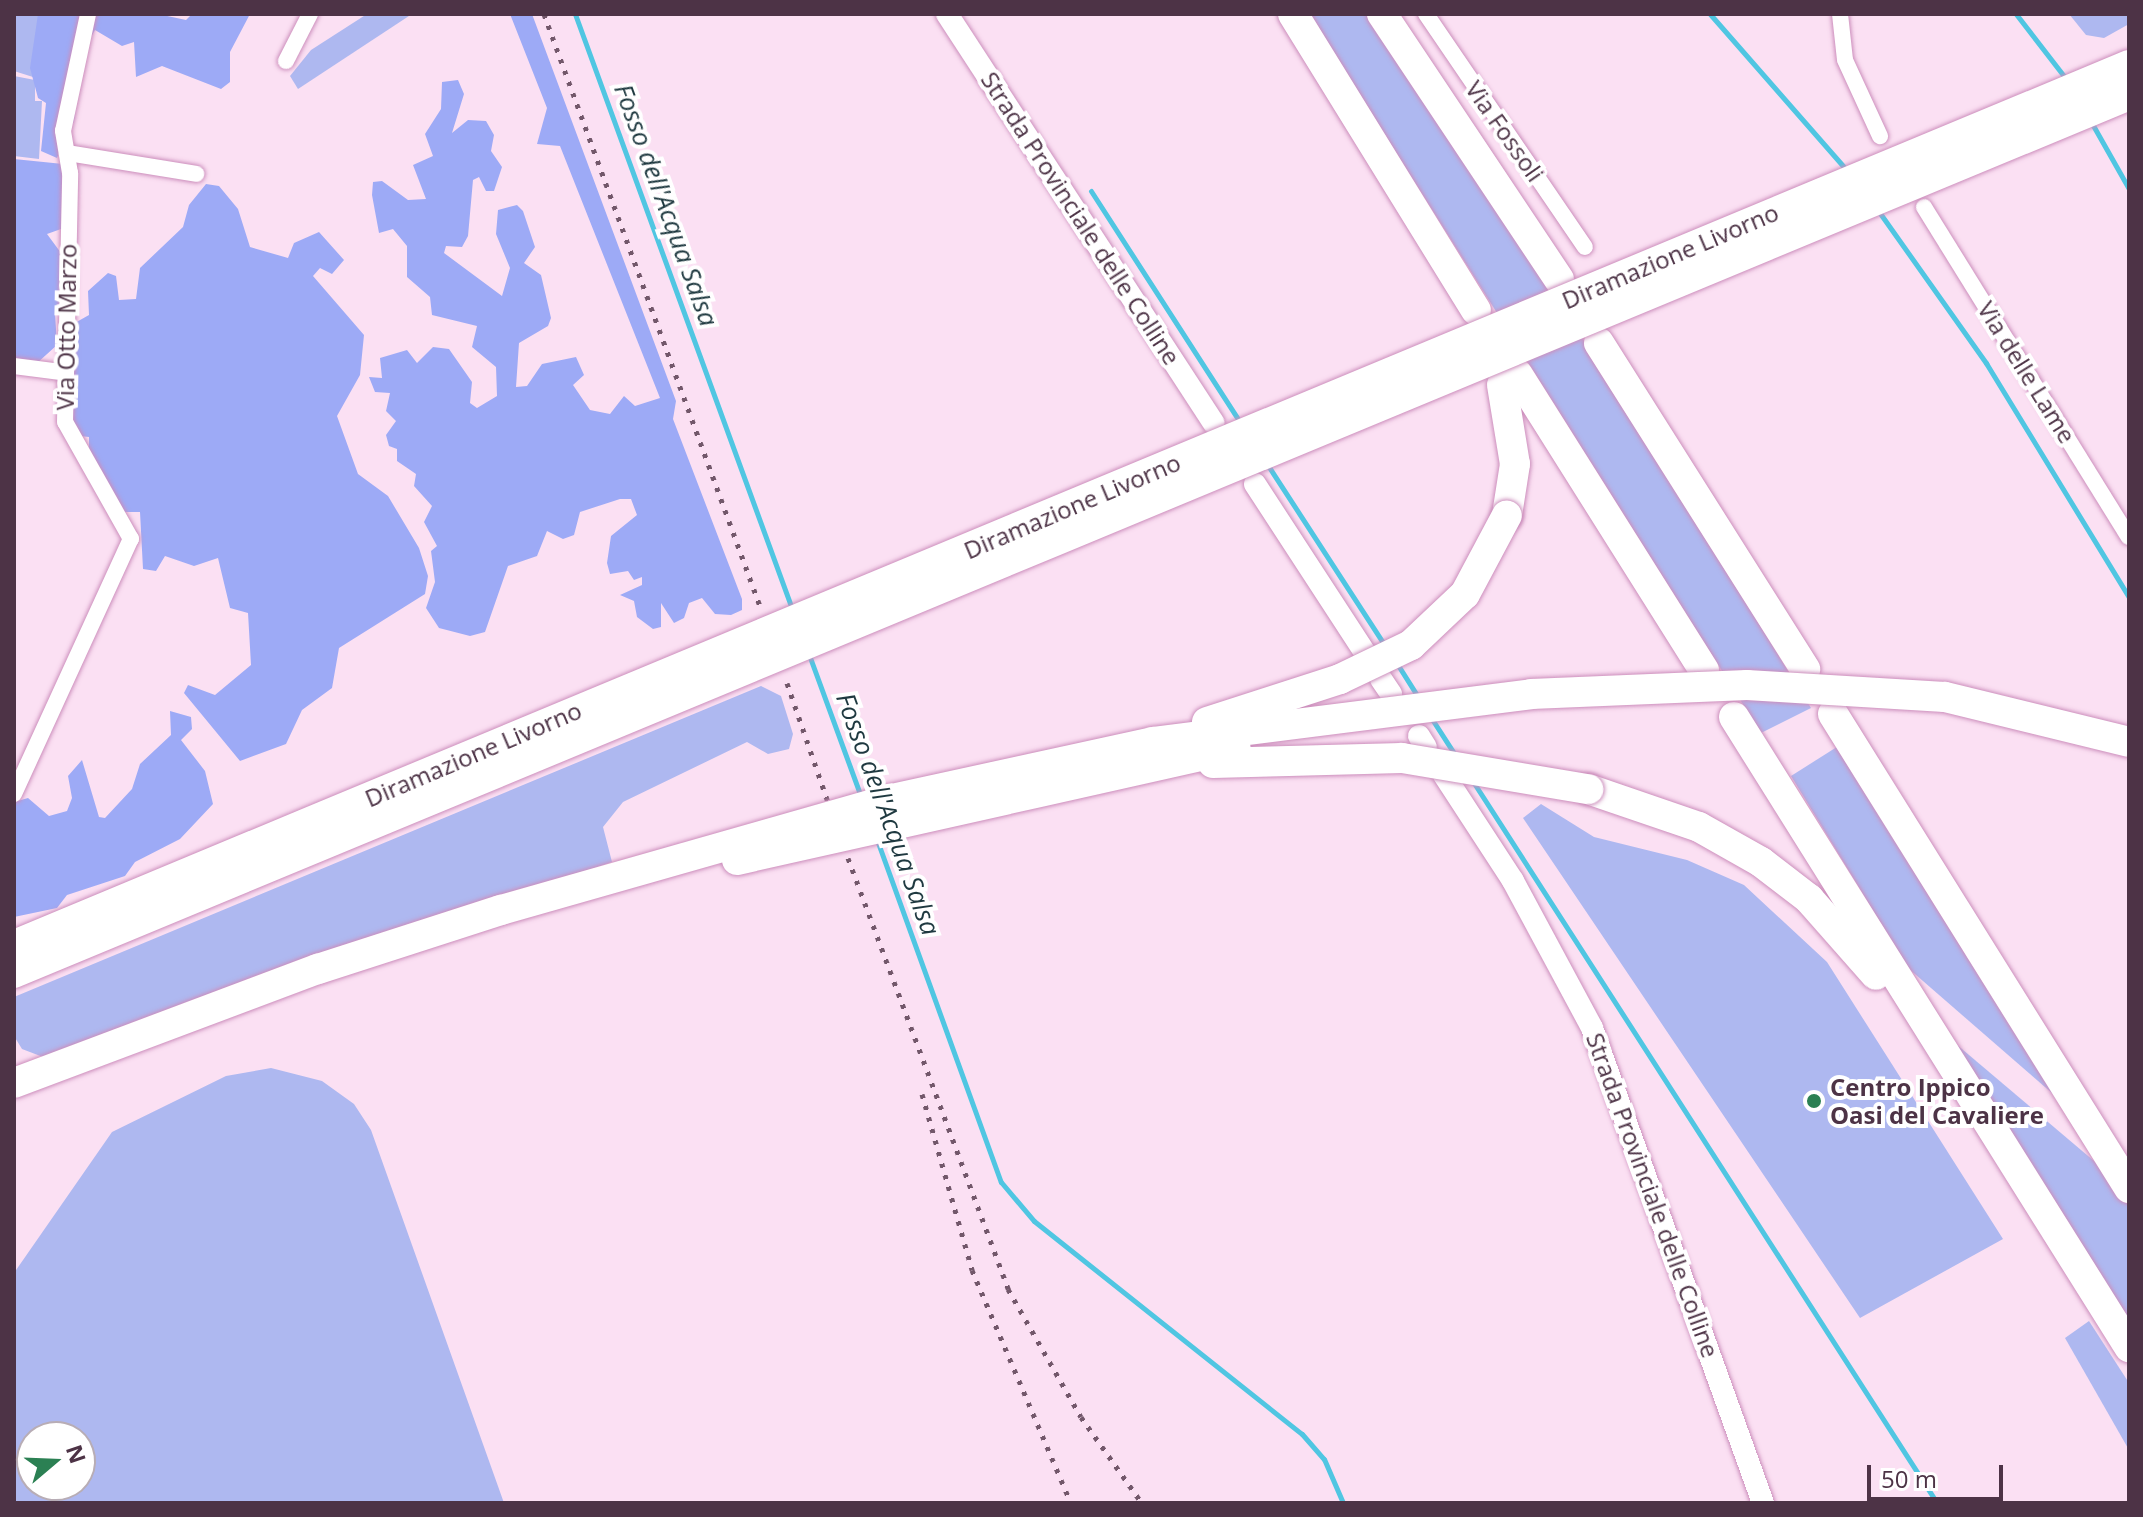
<!DOCTYPE html>
<html>
<head>
<meta charset="utf-8">
<style>
  body { margin:0 }
  #map { position:relative; width:2143px; height:1517px; overflow:hidden; background:#fbe0f3; font-family:"Open Sans",sans-serif }
  div>[style] { position:absolute }
  [style*='--x'] { left:calc(var(--x)*1px); top:calc(var(--y)*1px); width:calc(var(--w)*1px); rotate:calc(var(--a)*1deg) }
  .green>* { inset:0; background:#aeb8f0 }
  .forest>* { inset:0; background:#9daaf6 }
  .stream>* { height:5px; margin:-2.5px; padding:0 2.5px; transform-origin:2.5px; border-radius:2.5px; background:#50c6e2 }
  .roads { filter:drop-shadow(0 0 2px #cc8ebc) drop-shadow(0 0 2px #cc8ebc) }
  .street>* { height:16px; margin:-8px; padding:0 8px; transform-origin:8px; border-radius:8px; background:#fff }
  .secondary>* { height:22px; margin:-11px; padding:0 11px; transform-origin:11px; border-radius:11px; background:#fff }
  .highway>* { height:30px; margin:-15px; padding:0 15px; transform-origin:15px; border-radius:15px; background:#fff }
  .rail>* { height:5px; margin-top:-2.5px; transform-origin:0; background:repeating-linear-gradient(90deg,#72576a 0 4px,transparent 0 12px) }
  .bridges { filter:drop-shadow(0 0 2px #cc8ebc) drop-shadow(0 0 2px #cc8ebc) }
  .highway-bridge>* { height:30px; margin:-15px; padding:0 15px; transform-origin:15px; border-radius:15px; background:#fff }
  .dots>* { width:22px; height:22px; translate:-50% -50%; box-sizing:border-box; border:4px solid #fff; border-radius:50% }
  span { translate:-50% -50%; white-space:nowrap; text-align:center; line-height:1.15; -webkit-text-stroke:8px #fff; paint-order:stroke }
  .street-label { font-size:24px; color:#4d3346 }
  .poi-label { font-size:24px; color:#4d3346; font-weight:700 }
  .left { translate:0 -50%; text-align:left }
  .water-label { font-size:26px; color:#1f3940; font-style:italic }
  .frame { position:absolute; inset:0; border:16px solid #4d3346; pointer-events:none }
  .north { position:absolute; left:16px; top:1421px; width:80px; height:80px; box-sizing:border-box; background:#fff; border:2px solid #b8adb5; border-radius:50%; rotate:71deg; font-size:22px; font-weight:700; line-height:32px; text-align:center; color:#4d3346 }
  .north::after { content:''; display:block; margin:auto; width:28px; height:36px; background:#2b8053; clip-path:polygon(50% 0,100% 100%,50% 72%,0 100%) }
  .scale { position:absolute; left:1867px; top:1465px; width:136px; height:36px; box-sizing:border-box; border:4px solid #4d3346; border-top:0; padding-left:10px; font-size:24px; line-height:28px; white-space:nowrap; color:#4d3346; -webkit-text-stroke:6px #fff; paint-order:stroke }
</style>
</head>
<body>
<div id="map">
  <div class="green">
    <div style="clip-path:polygon(14px 14px,50px 14px,33px 77px,14px 71px)"></div>
    <div style="clip-path:polygon(367px 14px,412px 14px,298px 89px,290px 76px,311px 50px)"></div>
    <div style="clip-path:polygon(1309px 14px,1368px 14px,1461px 142px,1811px 708px,1761px 733px)"></div>
    <div style="clip-path:polygon(2069px 14px,2129px 14px,2129px 24px,2104px 38px,2086px 35px)"></div>
    <div style="clip-path:polygon(14px 76px,35px 80px,35px 101px,42px 101px,39px 159px,14px 156px)"></div>
    <div style="clip-path:polygon(761px 686px,781px 696px,793px 734px,789px 749px,768px 754px,747px 742px,623px 802px,603px 827px,612px 862px,43px 1057px,22px 1049px,14px 1036px,14px 997px)"></div>
    <div style="clip-path:polygon(1840px 745px,2068px 1107px,1908px 968px,1791px 776px)"></div>
    <div style="clip-path:polygon(1541px 804px,1594px 837px,1687px 860px,1744px 885px,1827px 962px,2003px 1239px,1860px 1318px,1523px 818px)"></div>
    <div style="clip-path:polygon(1956px 1044px,2107px 1172px,2129px 1207px,2129px 1321px)"></div>
    <div style="clip-path:polygon(evenodd,271px 1068px,322px 1081px,354px 1104px,371px 1130px,504px 1503px,14px 1503px,14px 1273px,112px 1132px,226px 1076px,271px 1068px,32px 1437px,80px 1437px,80px 1485px,32px 1485px,32px 1437px)"></div>
    <div style="clip-path:polygon(2089px 1321px,2129px 1383px,2129px 1450px,2065px 1338px)"></div>
  </div>
  <div class="forest">
    <div style="clip-path:polygon(38px 14px,158px 14px,186px 20px,192px 14px,250px 14px,230px 52px,230px 82px,221px 89px,162px 66px,136px 77px,134px 42px,122px 46px,95px 30px,83px 51px,74px 121px,57px 158px,41px 151px,46px 103px,38px 98px,30px 68px)"></div>
    <div style="clip-path:polygon(510px 14px,532px 14px,676px 401px,673px 419px,742px 599px,742px 610px,731px 615px,715px 614px,702px 598px,689px 603px,684px 618px,674px 623px,661px 603px,661px 627px,653px 629px,637px 617px,634px 601px,620px 595px,642px 585px,642px 577px,634px 580px,628px 571px,610px 574px,607px 563px,611px 536px,637px 515px,631px 499px,620px 499px,580px 512px,574px 535px,563px 539px,547px 531px,537px 556px,508px 566px,485px 632px,470px 636px,439px 628px,426px 608px,435px 582px,431px 551px,437px 546px,424px 522px,432px 506px,414px 486px,416px 474px,397px 461px,397px 449px,389px 446px,386px 435px,396px 421px,386px 411px,390px 393px,375px 392px,369px 377px,382px 378px,380px 358px,407px 350px,417px 363px,433px 347px,449px 349px,472px 382px,470px 403px,477px 408px,497px 396px,496px 367px,472px 347px,477px 326px,432px 315px,430px 297px,407px 277px,407px 246px,393px 229px,379px 233px,372px 195px,373px 182px,382px 181px,408px 200px,426px 199px,413px 165px,433px 156px,425px 134px,441px 109px,442px 82px,458px 80px,464px 94px,452px 133px,468px 120px,486px 121px,494px 135px,491px 151px,502px 167px,494px 191px,486px 191px,479px 177px,473px 180px,468px 236px,462px 247px,446px 246px,444px 253px,502px 296px,510px 268px,496px 234px,498px 210px,517px 205px,523px 211px,535px 247px,524px 263px,541px 275px,551px 318px,548px 326px,519px 343px,516px 387px,527px 386px,542px 364px,576px 357px,584px 375px,573px 385px,590px 410px,610px 414px,624px 396px,635px 406px,660px 398px,560px 146px,537px 144px,547px 108px)"></div>
    <div style="clip-path:polygon(14px 159px,63px 164px,61px 229px,47px 234px,64px 257px,63px 301px,55px 313px,57px 345px,36px 364px,14px 363px)"></div>
    <div style="clip-path:polygon(206px 184px,219px 186px,238px 209px,250px 247px,288px 258px,294px 243px,319px 232px,344px 260px,332px 274px,320px 268px,313px 276px,364px 335px,360px 375px,337px 416px,358px 474px,388px 496px,419px 548px,428px 576px,425px 594px,339px 648px,332px 688px,302px 710px,286px 744px,240px 761px,184px 693px,188px 685px,215px 695px,251px 665px,248px 613px,230px 608px,218px 558px,194px 566px,165px 556px,156px 571px,143px 569px,140px 512px,115px 512px,89px 458px,89px 437px,80px 436px,61px 409px,74px 374px,73px 324px,89px 315px,88px 291px,108px 273px,116px 276px,119px 300px,136px 299px,140px 268px,183px 227px,189px 205px)"></div>
    <div style="clip-path:polygon(170px 711px,191px 717px,192px 729px,181px 740px,205px 771px,213px 804px,180px 839px,135px 862px,125px 876px,67px 895px,57px 908px,14px 917px,14px 802px,28px 798px,49px 816px,67px 811px,72px 798px,68px 776px,82px 760px,99px 817px,105px 818px,132px 789px,140px 764px,171px 735px)"></div>
  </div>
  <div class="stream">
    <div style="--x:575;--y:14;--w:633;--a:69.96"></div>
    <div style="--x:1710;--y:14;--w:211;--a:48.8"></div>
    <div style="--x:2016;--y:14;--w:83;--a:52.3"></div>
    <div style="--x:2090;--y:120;--w:79;--a:60.5"></div>
    <div style="--x:1091;--y:191;--w:275;--a:57.2"></div>
    <div style="--x:1877;--y:209;--w:189;--a:54.7"></div>
    <div style="--x:1986;--y:363;--w:274;--a:58.6"></div>
    <div style="--x:1267;--y:464;--w:218;--a:57"></div>
    <div style="--x:808;--y:652;--w:154;--a:69.9"></div>
    <div style="--x:1396;--y:662;--w:41;--a:57.8"></div>
    <div style="--x:1430;--y:716;--w:46;--a:57.3"></div>
    <div style="--x:1472;--y:780;--w:860;--a:57.25"></div>
    <div style="--x:877;--y:840;--w:364;--a:70.1"></div>
    <div style="--x:1001;--y:1182;--w:51;--a:49.8"></div>
    <div style="--x:1034;--y:1221;--w:342;--a:38.5"></div>
    <div style="--x:1302;--y:1434;--w:33;--a:49"></div>
    <div style="--x:1324;--y:1459;--w:48;--a:66.6"></div>
  </div>
  <div class="roads">
    <div class="street">
      <div style="--x:1426;--y:14;--w:282;--a:55.7"></div>
      <div style="--x:1840;--y:14;--w:46;--a:83.8"></div>
      <div style="--x:1845;--y:60;--w:84;--a:65.3"></div>
      <div style="--x:286;--y:61;--w:53;--a:-62.9"></div>
      <div style="--x:67;--y:153;--w:131;--a:9.2"></div>
      <div style="--x:1924;--y:207;--w:388;--a:58.2"></div>
      <div style="--x:14;--y:366;--w:47;--a:7.3"></div>
      <div style="--x:14;--y:794;--w:281;--a:-65.4"></div>
      <div style="--x:131;--y:539;--w:134;--a:-119.4"></div>
      <div style="--x:65;--y:422;--w:249;--a:-88.8"></div>
      <div style="--x:70;--y:173;--w:43;--a:-99.5"></div>
      <div style="--x:63;--y:131;--w:120;--a:-77.9"></div>
    </div>
    <div class="secondary">
      <div style="--x:947;--y:14;--w:488;--a:56.9"></div>
      <div style="--x:1255;--y:484;--w:205;--a:56.9"></div>
      <div style="--x:1381;--y:679;--w:18;--a:56"></div>
      <div style="--x:1419;--y:736;--w:13;--a:58"></div>
      <div style="--x:1444;--y:775;--w:126;--a:56.9"></div>
      <div style="--x:1513;--y:881;--w:167;--a:61.7"></div>
      <div style="--x:1592;--y:1028;--w:505;--a:70.2"></div>
    </div>
    <div class="highway">
      <div style="--x:1293;--y:14;--w:348;--a:58.3"></div>
      <div style="--x:1382;--y:14;--w:319;--a:56.3"></div>
      <div style="--x:1599;--y:343;--w:386;--a:57.7"></div>
      <div style="--x:1518;--y:375;--w:349;--a:57.8"></div>
      <div style="--x:1502;--y:385;--w:80;--a:80.7"></div>
      <div style="--x:1515;--y:464;--w:52;--a:98.9"></div>
      <div style="--x:1833;--y:714;--w:559;--a:58.02"></div>
      <div style="--x:1734;--y:717;--w:744;--a:57.91"></div>
      <div style="--x:1588;--y:789;--w:117;--a:18.9"></div>
      <div style="--x:1699;--y:827;--w:71;--a:29.4"></div>
      <div style="--x:1761;--y:862;--w:61;--a:37.6"></div>
      <div style="--x:1809;--y:899;--w:101;--a:48.6"></div>
    </div>
  </div>
  <div class="rail">
    <div style="--x:544;--y:14;--w:633;--a:69.96"></div>
    <div style="--x:787;--y:683;--w:126;--a:71"></div>
    <div style="--x:848;--y:858;--w:460;--a:69.6"></div>
    <div style="--x:1008;--y:1289;--w:147;--a:60.3"></div>
    <div style="--x:1081;--y:1417;--w:105;--a:54.7"></div>
    <div style="--x:922;--y:1094;--w:183;--a:74.1"></div>
    <div style="--x:972;--y:1270;--w:253;--a:67"></div>
  </div>
  <div class="bridges">
    <div class="highway-bridge">
      <div style="--x:1207;--y:722;--w:140;--a:-17.9"></div>
      <div style="--x:1340;--y:679;--w:79;--a:-25.6"></div>
      <div style="--x:1411;--y:645;--w:74;--a:-43.4"></div>
      <div style="--x:1465;--y:594;--w:89;--a:-62"></div>
      <div style="--x:1213;--y:763;--w:189;--a:-1.5"></div>
      <div style="--x:1402;--y:758;--w:189;--a:9.5"></div>
      <div style="--x:737;--y:860;--w:511;--a:-12.65"></div>
      <div style="--x:14;--y:945;--w:2291;--a:-22.59"></div>
      <div style="--x:14;--y:973;--w:2290;--a:-22.54"></div>
      <div style="--x:14;--y:1083;--w:325;--a:-20.6"></div>
      <div style="--x:318;--y:969;--w:192;--a:-17.9"></div>
      <div style="--x:501;--y:910;--w:397;--a:-15.9"></div>
      <div style="--x:883;--y:801;--w:276;--a:-12.3"></div>
      <div style="--x:1153;--y:742;--w:381;--a:-7.2"></div>
      <div style="--x:1531;--y:694;--w:216;--a:-2.4"></div>
      <div style="--x:1747;--y:685;--w:198;--a:3.5"></div>
      <div style="--x:1945;--y:697;--w:189;--a:13.7"></div>
    </div>
  </div>
  <div class="dots">
    <div style="left:1814px;top:1101px;background:#2b8053"></div>
  </div>
  <div class="street-label">
    <span style="left:1505px;top:131px;rotate:55deg">Via Fossoli</span>
    <span style="left:1081px;top:218px;rotate:57deg">Strada Provinciale delle Colline</span>
    <span style="left:1670px;top:256px;rotate:-23deg">Diramazione Livorno</span>
    <span style="left:66px;top:327px;rotate:-89deg">Via Otto Marzo</span>
    <span style="left:2027px;top:372px;rotate:58deg">Via delle Lame</span>
    <span style="left:1072px;top:506px;rotate:-23deg">Diramazione Livorno</span>
    <span style="left:473px;top:754px;rotate:-23deg">Diramazione Livorno</span>
    <span style="left:1653px;top:1195px;rotate:70deg">Strada Provinciale delle Colline</span>
  </div>
  <div class="poi-label">
    <span class="left" style="left:1830px;top:1101px">Centro Ippico<br>Oasi del Cavaliere</span>
  </div>
  <div class="water-label">
    <span style="left:666px;top:205px;rotate:70deg">Fosso dell'Acqua Salsa</span>
    <span style="left:888px;top:814px;rotate:70deg">Fosso dell'Acqua Salsa</span>
  </div>
  <div class="frame"></div>
  <div class="north">N</div>
  <div class="scale">50 m</div>
</div>
</body>
</html>
